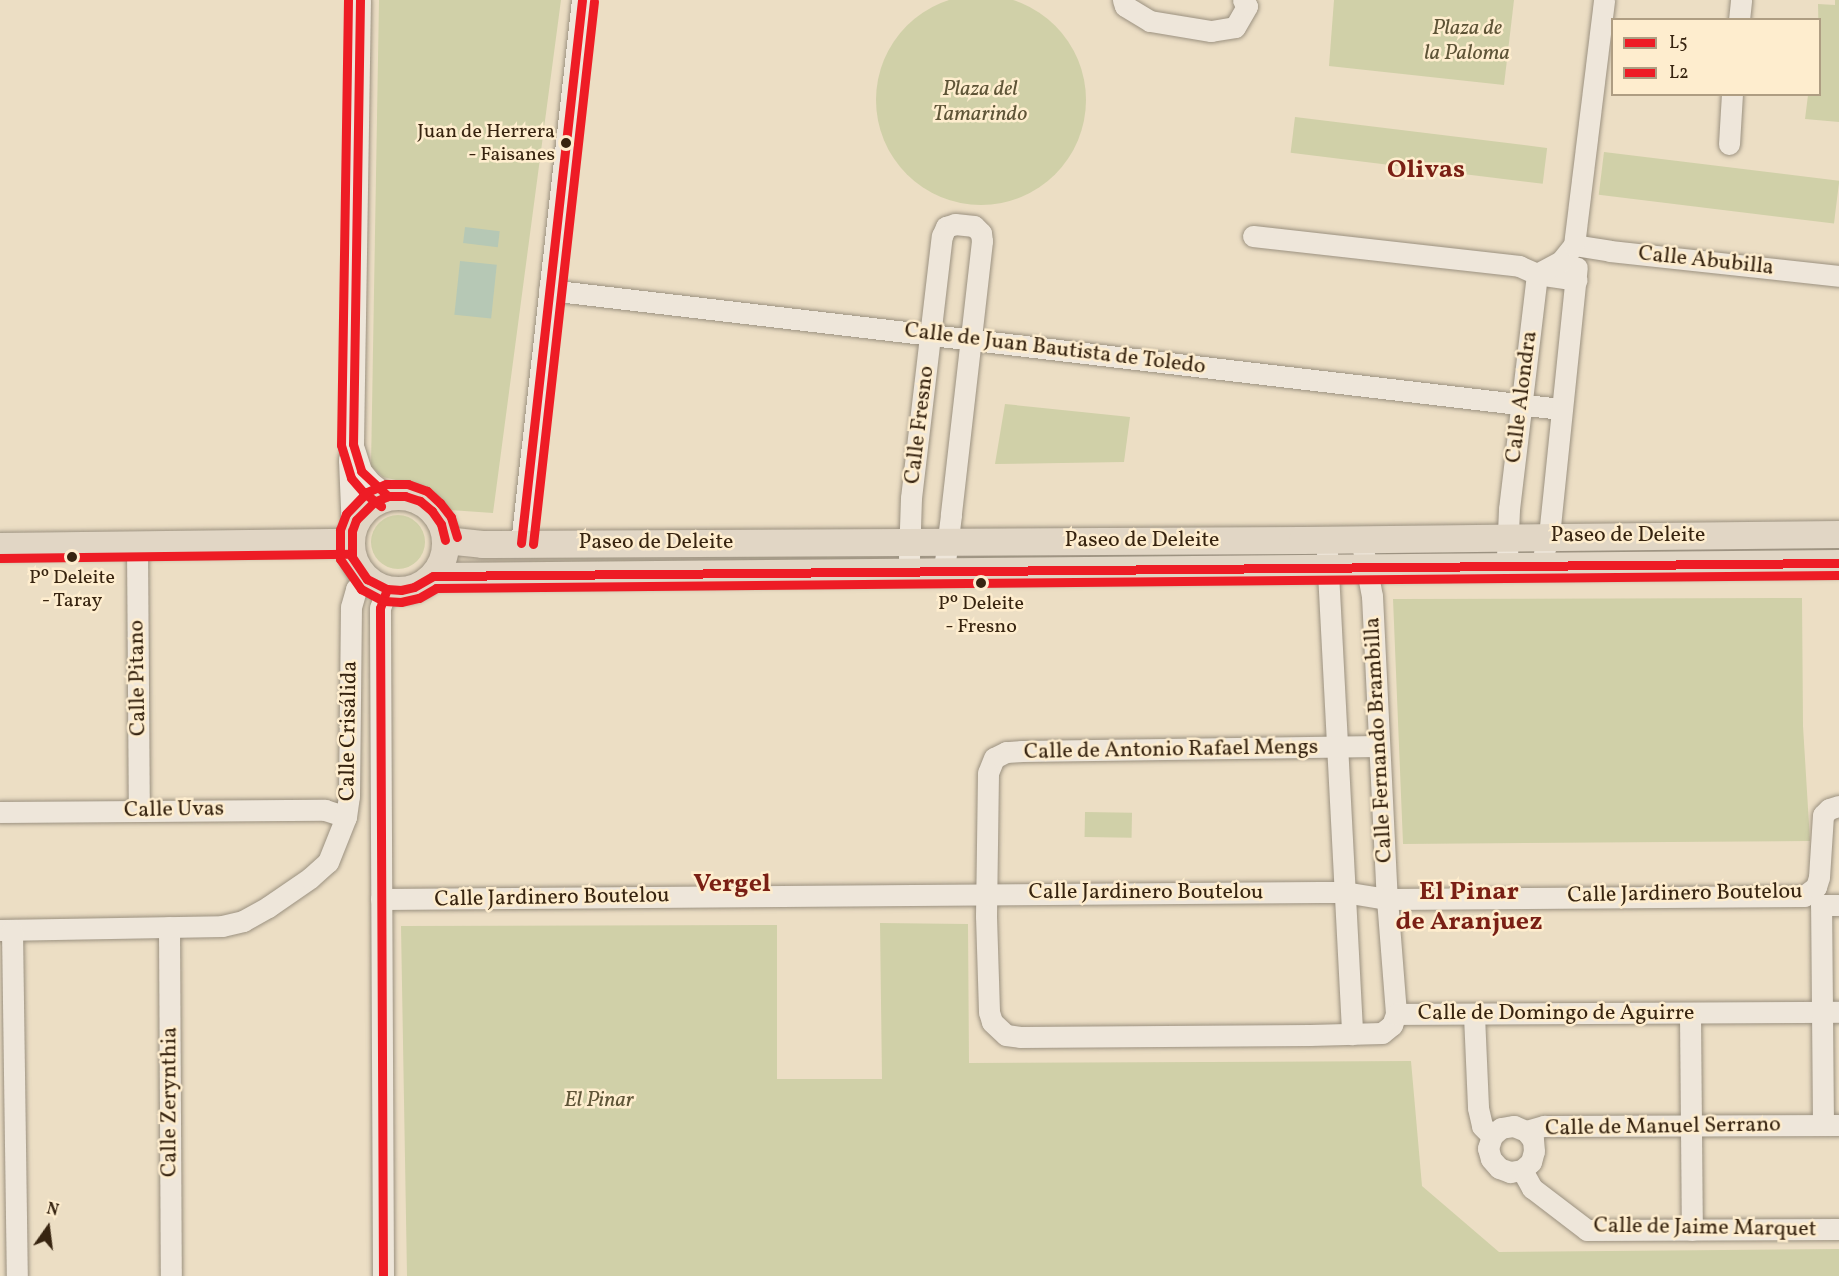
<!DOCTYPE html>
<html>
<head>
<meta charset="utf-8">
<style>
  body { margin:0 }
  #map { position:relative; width:1839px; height:1276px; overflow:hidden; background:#ecdec4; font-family:Vollkorn,serif }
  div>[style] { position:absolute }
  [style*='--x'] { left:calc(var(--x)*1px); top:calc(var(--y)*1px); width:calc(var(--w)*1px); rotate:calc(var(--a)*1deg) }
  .green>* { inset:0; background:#d0d0a8; transform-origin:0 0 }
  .round { border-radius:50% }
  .water>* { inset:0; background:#b6c8b5; transform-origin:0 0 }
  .roads { filter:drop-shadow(0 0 2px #9b9180) drop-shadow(0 0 2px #9b9180) }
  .minor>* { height:21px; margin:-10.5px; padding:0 10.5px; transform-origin:10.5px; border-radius:10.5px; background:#eee6da }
  .major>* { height:27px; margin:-13.5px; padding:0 13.5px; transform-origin:13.5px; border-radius:13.5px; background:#e1d6c5 }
  .major>.ring { margin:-13.5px; padding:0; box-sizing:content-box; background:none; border:27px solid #e1d6c5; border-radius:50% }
  .bus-1>* { height:9px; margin:-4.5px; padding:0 4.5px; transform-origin:4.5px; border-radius:4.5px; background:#ee1c25 }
  .bus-2>* { height:9px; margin:-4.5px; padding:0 4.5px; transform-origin:4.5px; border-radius:4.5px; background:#ee1c25 }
  .dots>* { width:16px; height:16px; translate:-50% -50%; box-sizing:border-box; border:3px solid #feedce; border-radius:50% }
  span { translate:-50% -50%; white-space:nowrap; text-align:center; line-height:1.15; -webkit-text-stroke:5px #feedce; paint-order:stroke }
  .bus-label { font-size:20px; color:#372410 }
  .right { translate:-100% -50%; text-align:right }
  .park-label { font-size:22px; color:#5e5437; font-style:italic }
  .street-label { font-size:22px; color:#372410 }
  .quarter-label { font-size:26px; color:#7a1f14; font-weight:700 }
  .legend { position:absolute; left:1611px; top:18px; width:210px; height:78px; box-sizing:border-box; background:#feedce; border:2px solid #ae9d82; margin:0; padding:8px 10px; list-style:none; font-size:18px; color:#372410 }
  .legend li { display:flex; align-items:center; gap:12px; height:30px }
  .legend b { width:30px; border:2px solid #ae9d82 }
  .north { position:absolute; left:18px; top:1198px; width:60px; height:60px; -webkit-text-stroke:4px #feedce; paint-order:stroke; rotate:14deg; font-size:16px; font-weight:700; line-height:24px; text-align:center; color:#372410 }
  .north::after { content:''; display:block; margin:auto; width:21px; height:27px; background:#372410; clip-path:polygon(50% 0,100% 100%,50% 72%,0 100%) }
</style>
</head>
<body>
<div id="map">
  <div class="green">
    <div class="round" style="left:876px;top:-5px;width:210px;height:210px"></div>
    <div style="clip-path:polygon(379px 0,561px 0,493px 513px,450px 510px,428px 491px,417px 485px,383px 477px,371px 466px)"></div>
    <div style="clip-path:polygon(1334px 0,1514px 0,1504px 85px,1329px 66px)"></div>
    <div style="clip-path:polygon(1835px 0,1839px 0,1839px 122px,1805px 119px,1808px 95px,1820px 94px,1818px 4px,1835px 5px)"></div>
    <div style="left:1295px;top:117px;width:254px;height:36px;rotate:7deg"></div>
    <div style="left:1604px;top:152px;width:237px;height:43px;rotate:7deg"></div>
    <div style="clip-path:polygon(1005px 404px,1130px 417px,1124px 462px,995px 464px)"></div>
    <div class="round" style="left:371px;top:515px;width:54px;height:54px"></div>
    <div style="clip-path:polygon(1802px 598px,1803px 726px,1810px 841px,1403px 844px,1393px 599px)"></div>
    <div style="left:1085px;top:812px;width:47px;height:25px;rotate:1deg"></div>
    <div style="clip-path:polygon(880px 923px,968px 924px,969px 1063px,1411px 1061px,1422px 1186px,1499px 1252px,1839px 1249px,1839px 1276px,407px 1276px,401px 926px,777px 925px,777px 1079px,882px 1079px)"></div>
  </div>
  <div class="water">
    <div style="left:465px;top:227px;width:35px;height:16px;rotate:7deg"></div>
    <div style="left:460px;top:261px;width:37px;height:54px;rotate:6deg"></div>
  </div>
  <div class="roads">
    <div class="minor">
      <div style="--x:1123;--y:0;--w:6;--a:72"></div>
      <div style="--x:1125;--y:6;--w:29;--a:31"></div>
      <div style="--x:1150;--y:21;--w:62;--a:9.3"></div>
      <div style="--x:1211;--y:31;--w:24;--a:-9"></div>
      <div style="--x:1235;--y:27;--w:24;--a:-60"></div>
      <div style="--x:1247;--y:6;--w:7;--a:-124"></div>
      <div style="--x:1739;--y:20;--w:20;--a:-84"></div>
      <div style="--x:1729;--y:144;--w:50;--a:-86.6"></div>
      <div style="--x:1253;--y:236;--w:268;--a:6.4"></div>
      <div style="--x:1519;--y:266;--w:20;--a:24"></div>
      <div style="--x:1537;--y:274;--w:40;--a:8.5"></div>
      <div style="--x:1574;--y:245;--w:36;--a:9"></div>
      <div style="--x:1610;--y:251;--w:230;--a:6.2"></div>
      <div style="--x:549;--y:290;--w:1019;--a:6.71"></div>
      <div style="--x:354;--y:449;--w:23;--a:72"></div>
      <div style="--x:361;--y:471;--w:16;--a:50"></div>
      <div style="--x:371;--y:483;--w:21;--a:37"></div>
      <div style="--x:352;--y:531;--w:71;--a:-92.4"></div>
      <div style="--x:349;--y:460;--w:16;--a:-76"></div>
      <div style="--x:353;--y:444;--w:444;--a:-89.1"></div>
      <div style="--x:1358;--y:539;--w:11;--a:63"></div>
      <div style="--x:1363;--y:549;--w:48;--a:79.2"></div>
      <div style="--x:1372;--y:596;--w:303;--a:87.2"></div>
      <div style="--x:1387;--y:899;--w:115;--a:85.5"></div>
      <div style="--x:521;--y:543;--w:546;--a:-83.59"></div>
      <div style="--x:137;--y:545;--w:265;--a:89.6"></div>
      <div style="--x:1544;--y:552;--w:17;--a:-73"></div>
      <div style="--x:1549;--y:536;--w:270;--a:-84.1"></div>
      <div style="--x:1327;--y:553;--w:482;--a:87"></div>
      <div style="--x:909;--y:558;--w:60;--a:-88.1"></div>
      <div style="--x:911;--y:498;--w:264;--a:-83.3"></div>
      <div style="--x:942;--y:236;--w:10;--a:-66"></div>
      <div style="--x:946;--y:227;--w:9;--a:-18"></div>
      <div style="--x:955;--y:224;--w:19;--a:6"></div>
      <div style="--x:974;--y:226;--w:10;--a:45"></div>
      <div style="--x:981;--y:233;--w:8;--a:83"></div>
      <div style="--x:982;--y:241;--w:276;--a:96.5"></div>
      <div style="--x:951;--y:515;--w:47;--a:97.3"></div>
      <div style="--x:945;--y:562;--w:10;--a:119"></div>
      <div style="--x:1510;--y:567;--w:10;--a:-107"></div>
      <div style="--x:1507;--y:557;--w:48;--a:-87.6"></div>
      <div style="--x:1509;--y:509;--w:237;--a:-83.2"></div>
      <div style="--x:1537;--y:274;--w:27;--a:-28"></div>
      <div style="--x:1561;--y:261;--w:21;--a:-51"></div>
      <div style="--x:1574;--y:245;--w:247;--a:-83"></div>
      <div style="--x:1379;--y:746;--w:357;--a:179.2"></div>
      <div style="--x:1022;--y:751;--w:16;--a:176"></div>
      <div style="--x:1006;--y:752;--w:13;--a:153"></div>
      <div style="--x:994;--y:758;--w:16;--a:112"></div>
      <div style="--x:988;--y:773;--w:143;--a:90.8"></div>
      <div style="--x:986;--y:916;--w:96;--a:88.2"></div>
      <div style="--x:989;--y:1012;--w:10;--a:73"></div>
      <div style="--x:992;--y:1022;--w:19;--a:43"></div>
      <div style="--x:1006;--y:1035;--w:14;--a:8"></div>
      <div style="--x:1020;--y:1037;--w:290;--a:-0.4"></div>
      <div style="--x:1310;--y:1035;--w:72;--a:-1.6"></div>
      <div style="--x:1382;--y:1033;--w:13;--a:-39"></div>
      <div style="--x:1392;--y:1025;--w:12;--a:-70"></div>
      <div style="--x:1396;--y:1014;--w:443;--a:-0.3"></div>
      <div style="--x:0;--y:812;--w:325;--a:-0.4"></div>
      <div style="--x:325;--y:810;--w:22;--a:18"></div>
      <div style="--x:381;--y:899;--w:939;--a:-0.43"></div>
      <div style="--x:1320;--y:892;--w:24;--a:0"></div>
      <div style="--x:1344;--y:892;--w:44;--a:9.2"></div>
      <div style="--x:1387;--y:899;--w:417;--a:-0.4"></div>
      <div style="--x:1804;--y:896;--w:15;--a:-37"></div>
      <div style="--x:1816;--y:887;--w:10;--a:-73"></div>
      <div style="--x:1819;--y:877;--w:62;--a:-86.3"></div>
      <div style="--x:1823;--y:815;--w:8;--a:-45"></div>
      <div style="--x:1829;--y:809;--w:10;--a:-17"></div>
      <div style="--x:169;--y:927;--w:349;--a:89.7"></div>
      <div style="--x:0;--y:930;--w:222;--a:-1"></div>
      <div style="--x:222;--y:926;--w:22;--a:-13"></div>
      <div style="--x:243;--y:921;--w:29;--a:-29"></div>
      <div style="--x:268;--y:907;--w:51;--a:-34.6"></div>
      <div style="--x:310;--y:878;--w:24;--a:-42"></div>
      <div style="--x:328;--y:862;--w:48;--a:-68.2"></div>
      <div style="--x:346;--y:817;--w:21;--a:-82"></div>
      <div style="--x:349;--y:796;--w:189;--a:-89.4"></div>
      <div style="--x:351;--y:607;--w:19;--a:-74"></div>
      <div style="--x:356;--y:589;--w:15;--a:-42"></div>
      <div style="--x:12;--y:930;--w:346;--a:89.2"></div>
      <div style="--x:1690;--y:1014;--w:216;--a:89.5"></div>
      <div style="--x:1474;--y:1015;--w:93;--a:87.5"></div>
      <div style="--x:1478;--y:1108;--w:18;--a:77"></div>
      <div style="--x:1482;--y:1126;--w:14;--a:45"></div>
      <div style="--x:1823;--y:1125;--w:220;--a:-90.5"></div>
      <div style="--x:1821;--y:905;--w:18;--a:0"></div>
      <div style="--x:1492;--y:1136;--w:12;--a:-42"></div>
      <div style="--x:1501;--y:1128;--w:13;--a:-9"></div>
      <div style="--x:1514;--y:1126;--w:13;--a:23"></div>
      <div style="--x:1526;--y:1131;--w:19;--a:-16"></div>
      <div style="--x:1544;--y:1126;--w:295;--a:-0.2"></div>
      <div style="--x:1492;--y:1136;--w:13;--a:108"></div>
      <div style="--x:1488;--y:1148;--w:11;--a:75"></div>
      <div style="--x:1491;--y:1159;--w:12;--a:48"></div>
      <div style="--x:1499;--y:1168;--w:12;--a:20"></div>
      <div style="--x:1510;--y:1172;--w:12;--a:-9"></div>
      <div style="--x:1522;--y:1170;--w:12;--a:-42"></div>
      <div style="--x:1531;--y:1162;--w:11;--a:-75"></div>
      <div style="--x:1534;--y:1151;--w:11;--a:-95"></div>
      <div style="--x:1533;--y:1140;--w:11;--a:-128"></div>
      <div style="--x:1522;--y:1170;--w:21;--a:61"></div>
      <div style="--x:1532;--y:1188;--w:69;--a:37.4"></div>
      <div style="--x:1587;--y:1230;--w:252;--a:-0.2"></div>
      <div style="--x:383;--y:1276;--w:668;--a:-90.26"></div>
      <div style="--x:380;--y:608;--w:20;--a:-70"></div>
    </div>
    <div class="major">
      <div class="ring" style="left:351px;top:496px;width:67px;height:67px"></div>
      <div style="--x:445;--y:540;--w:37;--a:6"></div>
      <div style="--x:482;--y:544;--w:820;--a:-0.28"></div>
      <div style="--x:1302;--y:540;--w:537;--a:-0.64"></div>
      <div style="--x:0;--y:546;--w:351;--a:-0.7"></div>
      <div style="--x:433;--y:576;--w:1406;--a:-0.53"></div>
    </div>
  </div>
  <div class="bus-1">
    <div style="--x:360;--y:0;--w:444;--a:90.9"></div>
    <div style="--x:353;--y:444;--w:28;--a:73"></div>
    <div style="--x:361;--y:471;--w:37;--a:43"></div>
    <div style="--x:445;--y:540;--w:16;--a:-104"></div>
    <div style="--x:441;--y:524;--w:16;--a:-125"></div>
    <div style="--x:432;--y:511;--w:16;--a:-140"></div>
    <div style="--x:420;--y:501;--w:16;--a:-162"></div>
    <div style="--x:405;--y:496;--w:17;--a:180"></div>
    <div style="--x:388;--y:496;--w:15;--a:157"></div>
    <div style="--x:374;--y:502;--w:25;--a:135"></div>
    <div style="--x:356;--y:520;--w:12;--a:110"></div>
    <div style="--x:352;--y:531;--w:26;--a:90"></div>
    <div style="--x:352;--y:557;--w:27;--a:56"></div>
    <div style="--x:367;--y:579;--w:22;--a:27"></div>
    <div style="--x:387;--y:589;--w:14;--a:4"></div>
    <div style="--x:401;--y:590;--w:13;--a:-13"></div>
    <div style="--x:414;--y:587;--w:22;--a:-30"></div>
    <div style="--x:433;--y:576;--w:1406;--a:-0.53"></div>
    <div style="--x:521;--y:543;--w:546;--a:-83.59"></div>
    <div style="--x:383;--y:1276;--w:668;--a:-90.26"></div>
    <div style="--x:380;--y:608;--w:20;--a:-70"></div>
  </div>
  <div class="bus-2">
    <div style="--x:348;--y:0;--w:445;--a:90.9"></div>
    <div style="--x:341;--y:445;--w:34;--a:73"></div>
    <div style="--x:351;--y:478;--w:18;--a:49"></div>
    <div style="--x:363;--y:492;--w:23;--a:38"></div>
    <div style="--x:457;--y:537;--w:21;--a:-107"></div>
    <div style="--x:451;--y:517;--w:18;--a:-128"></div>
    <div style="--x:440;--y:503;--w:18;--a:-137"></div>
    <div style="--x:427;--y:491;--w:20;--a:-160"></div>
    <div style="--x:408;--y:484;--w:22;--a:180"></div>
    <div style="--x:386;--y:484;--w:21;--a:157"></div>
    <div style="--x:367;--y:492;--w:30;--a:134"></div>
    <div style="--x:346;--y:514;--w:17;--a:111"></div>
    <div style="--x:340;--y:530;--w:29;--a:90"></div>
    <div style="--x:340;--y:559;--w:37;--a:55"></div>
    <div style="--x:361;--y:589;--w:26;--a:28"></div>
    <div style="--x:384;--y:601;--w:17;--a:3"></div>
    <div style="--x:401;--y:602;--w:18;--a:-13"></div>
    <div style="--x:419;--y:598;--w:20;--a:-30"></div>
    <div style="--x:436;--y:588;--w:1403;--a:-0.53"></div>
    <div style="--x:533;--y:544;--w:546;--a:-83.59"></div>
    <div style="--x:0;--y:558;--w:351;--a:-0.7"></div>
  </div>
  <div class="dots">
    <div style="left:566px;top:143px;background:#372410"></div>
    <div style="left:72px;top:557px;background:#372410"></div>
    <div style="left:981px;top:583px;background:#372410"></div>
  </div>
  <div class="bus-label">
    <span class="right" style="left:555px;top:144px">Juan de Herrera<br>- Faisanes</span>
    <span style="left:72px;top:590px">Pº Deleite<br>- Taray</span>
    <span style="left:981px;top:616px">Pº Deleite<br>- Fresno</span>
  </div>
  <div class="park-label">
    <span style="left:1467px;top:41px">Plaza de<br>la Paloma</span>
    <span style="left:980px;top:102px">Plaza del<br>Tamarindo</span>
    <span style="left:599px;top:1101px">El Pinar</span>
  </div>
  <div class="street-label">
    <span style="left:1706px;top:261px;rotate:6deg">Calle Abubilla</span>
    <span style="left:1055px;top:349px;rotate:7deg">Calle de Juan Bautista de Toledo</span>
    <span style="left:1522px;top:397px;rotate:-83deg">Calle Alondra</span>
    <span style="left:920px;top:425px;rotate:-83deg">Calle Fresno</span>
    <span style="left:1628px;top:536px">Paseo de Deleite</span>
    <span style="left:1142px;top:541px">Paseo de Deleite</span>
    <span style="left:656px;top:543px">Paseo de Deleite</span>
    <span style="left:138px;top:678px;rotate:-91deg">Calle Pitano</span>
    <span style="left:349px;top:731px;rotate:-89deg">Calle Crisálida</span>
    <span style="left:1379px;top:740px;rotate:-93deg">Calle Fernando Brambilla</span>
    <span style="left:1171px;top:750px;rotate:-1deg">Calle de Antonio Rafael Mengs</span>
    <span style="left:174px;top:810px;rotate:-1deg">Calle Uvas</span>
    <span style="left:1146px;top:893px">Calle Jardinero Boutelou</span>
    <span style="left:1685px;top:894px;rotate:-1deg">Calle Jardinero Boutelou</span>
    <span style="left:552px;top:898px;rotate:-1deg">Calle Jardinero Boutelou</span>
    <span style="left:1556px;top:1014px">Calle de Domingo de Aguirre</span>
    <span style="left:170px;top:1102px;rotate:-90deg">Calle Zerynthia</span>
    <span style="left:1663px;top:1127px;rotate:-1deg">Calle de Manuel Serrano</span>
    <span style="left:1705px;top:1228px;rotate:1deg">Calle de Jaime Marquet</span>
  </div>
  <div class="quarter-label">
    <span style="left:1426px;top:171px">Olivas</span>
    <span style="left:732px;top:885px">Vergel</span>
    <span style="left:1469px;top:908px">El Pinar<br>de Aranjuez</span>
  </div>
  <ul class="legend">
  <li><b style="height:8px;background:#ee1c25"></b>L5</li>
  <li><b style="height:8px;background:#ee1c25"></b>L2</li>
  </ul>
  <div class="north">N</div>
</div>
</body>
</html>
